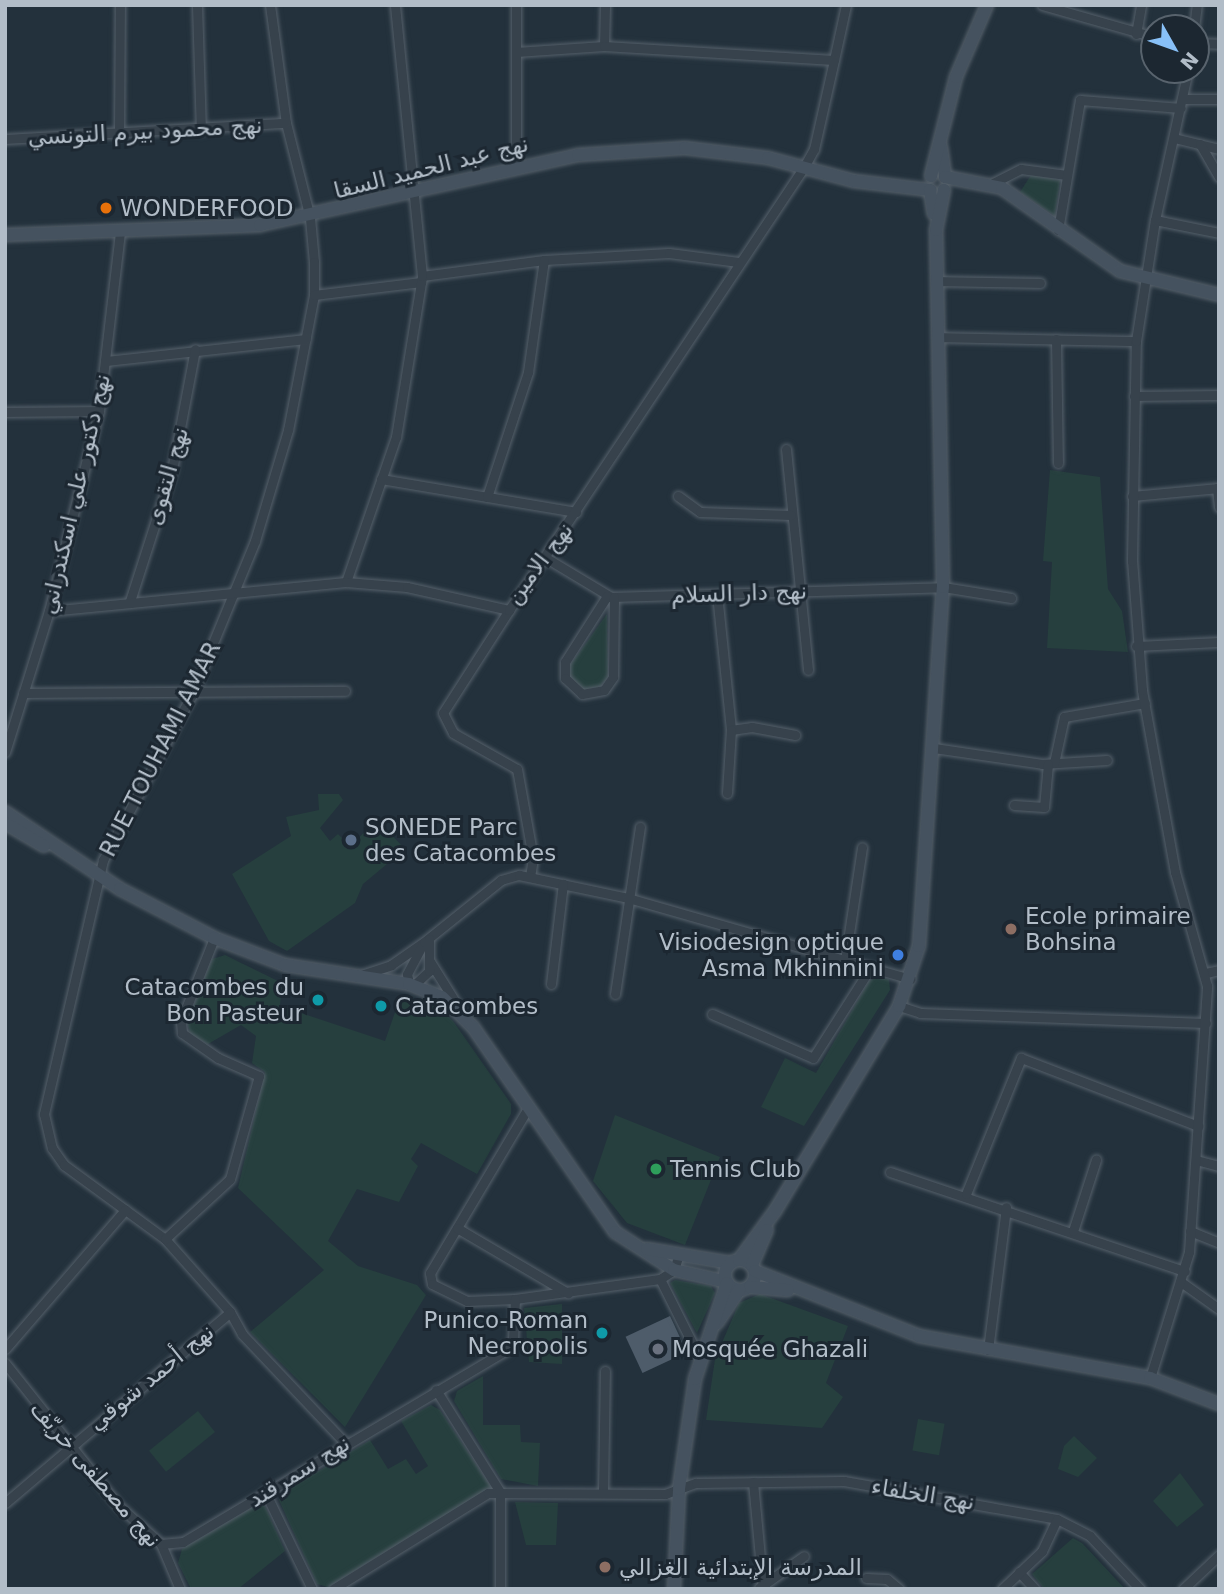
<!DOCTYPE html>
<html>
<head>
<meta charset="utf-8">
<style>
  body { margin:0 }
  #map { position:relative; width:1224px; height:1594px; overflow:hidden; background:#23313c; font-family:"DejaVu Sans",Vazirmatn,sans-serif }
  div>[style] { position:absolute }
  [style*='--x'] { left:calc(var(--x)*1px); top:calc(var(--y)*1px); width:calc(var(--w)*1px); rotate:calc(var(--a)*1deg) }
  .green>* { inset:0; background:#263f3e; transform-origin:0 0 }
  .building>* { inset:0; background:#4e5c6a; transform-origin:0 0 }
  .roads { filter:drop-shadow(0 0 2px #55606a) drop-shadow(0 0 2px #55606a) }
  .street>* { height:9px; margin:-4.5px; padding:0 4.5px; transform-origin:4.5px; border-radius:4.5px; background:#37424c }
  .secondary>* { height:12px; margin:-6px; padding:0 6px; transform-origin:6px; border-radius:6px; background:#45525f }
  .secondary>.ring { margin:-6px; padding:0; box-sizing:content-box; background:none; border:12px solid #45525f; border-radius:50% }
  .dots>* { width:19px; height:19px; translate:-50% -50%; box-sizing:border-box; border:4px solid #1c2731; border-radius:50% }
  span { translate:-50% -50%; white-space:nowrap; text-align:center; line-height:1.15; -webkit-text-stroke:6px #1c2731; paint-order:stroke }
  .street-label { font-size:23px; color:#b2bdc8 }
  .poi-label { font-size:23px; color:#b2bdc8 }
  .left { translate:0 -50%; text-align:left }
  .right { translate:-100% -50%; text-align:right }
  .frame { position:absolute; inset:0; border:7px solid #b2bdc8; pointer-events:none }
  .north { position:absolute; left:1140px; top:14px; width:70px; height:70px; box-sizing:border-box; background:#1c2731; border:2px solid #58636d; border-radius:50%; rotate:130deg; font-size:19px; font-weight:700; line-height:28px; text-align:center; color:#b2bdc8 }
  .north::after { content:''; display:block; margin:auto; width:24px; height:32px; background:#88c0f7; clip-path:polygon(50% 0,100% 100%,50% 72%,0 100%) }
</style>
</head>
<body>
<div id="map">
  <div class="green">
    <div style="clip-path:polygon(1031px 175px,1060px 180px,1055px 216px,1020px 192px)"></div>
    <div style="clip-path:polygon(1050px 470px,1100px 477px,1108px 589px,1122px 611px,1128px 652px,1047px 648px,1052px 562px,1043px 561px)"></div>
    <div style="clip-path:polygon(607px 614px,608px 677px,601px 686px,584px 690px,570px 677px,570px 665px)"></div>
    <div style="clip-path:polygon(318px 794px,339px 794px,343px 800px,320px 828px,330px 841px,338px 834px,350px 846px,372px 825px,385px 828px,405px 849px,363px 884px,355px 903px,287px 951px,269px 941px,232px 874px,291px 836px,286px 817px,319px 810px)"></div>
    <div style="clip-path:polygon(225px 955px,282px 983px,280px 1006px,385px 1041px,401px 995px,435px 1005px,453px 1021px,511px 1104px,511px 1114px,477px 1174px,421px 1143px,411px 1159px,418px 1166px,399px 1202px,357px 1189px,328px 1241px,358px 1266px,417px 1285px,426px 1295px,345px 1427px,250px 1332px,324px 1270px,238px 1188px,265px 1072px,252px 1063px,256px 1036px,241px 1025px,208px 1044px,191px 1035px,187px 1023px,212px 959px)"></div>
    <div style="clip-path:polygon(879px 977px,889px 979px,890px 990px,804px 1126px,761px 1107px,785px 1058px,816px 1073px,869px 981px)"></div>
    <div style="clip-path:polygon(615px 1115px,720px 1157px,685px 1245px,627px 1223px,593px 1181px)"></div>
    <div style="clip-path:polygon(675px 1280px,711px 1286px,715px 1293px,697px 1333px,670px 1283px)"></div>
    <div style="clip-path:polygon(760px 1294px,848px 1326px,826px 1383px,843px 1397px,822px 1428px,706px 1420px,715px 1359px,739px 1303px)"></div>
    <div style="clip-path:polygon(562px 1304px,562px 1364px,529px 1362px,524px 1308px)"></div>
    <div style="clip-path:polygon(483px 1376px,483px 1425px,520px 1425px,521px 1442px,540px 1443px,538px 1486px,501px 1479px,454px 1401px,457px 1391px)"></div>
    <div style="clip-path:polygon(431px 1405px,440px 1410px,491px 1487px,328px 1587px,317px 1584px,279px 1500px,282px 1493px,370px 1440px,388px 1469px,406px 1459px,416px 1474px,428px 1466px,401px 1421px)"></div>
    <div style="left:198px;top:1411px;width:27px;height:63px;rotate:51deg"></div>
    <div style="left:918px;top:1419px;width:27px;height:32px;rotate:10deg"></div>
    <div style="clip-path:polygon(1074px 1436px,1097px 1458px,1078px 1477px,1058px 1469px,1064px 1446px)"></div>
    <div style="clip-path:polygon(1180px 1473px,1204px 1505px,1177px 1527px,1153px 1501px)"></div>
    <div style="clip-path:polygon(515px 1502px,558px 1503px,556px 1545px,526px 1545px)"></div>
    <div style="clip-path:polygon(256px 1505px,265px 1506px,285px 1551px,238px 1589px,191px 1589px,178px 1563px,182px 1549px)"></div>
    <div style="clip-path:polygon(1073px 1538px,1082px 1543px,1125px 1589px,1044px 1589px,1032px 1574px)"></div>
  </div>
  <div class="building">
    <div style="left:670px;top:1316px;width:40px;height:49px;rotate:65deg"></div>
  </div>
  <div class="roads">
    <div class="street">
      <div style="--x:197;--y:5;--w:125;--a:88.2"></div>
      <div style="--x:270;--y:5;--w:119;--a:82.3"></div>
      <div style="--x:286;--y:123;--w:98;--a:75.8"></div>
      <div style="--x:310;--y:218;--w:44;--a:84.8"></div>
      <div style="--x:314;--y:262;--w:33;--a:90"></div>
      <div style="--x:314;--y:295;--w:137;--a:100.9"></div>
      <div style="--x:288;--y:430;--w:116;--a:106.6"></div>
      <div style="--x:255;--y:541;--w:168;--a:112.4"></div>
      <div style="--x:191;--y:696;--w:186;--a:118.2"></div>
      <div style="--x:103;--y:860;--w:261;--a:103.1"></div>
      <div style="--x:44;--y:1114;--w:35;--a:77"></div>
      <div style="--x:52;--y:1148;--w:21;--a:55"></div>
      <div style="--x:64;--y:1165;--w:125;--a:36.2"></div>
      <div style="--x:165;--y:1239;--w:98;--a:48.3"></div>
      <div style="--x:230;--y:1312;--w:25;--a:61"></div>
      <div style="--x:242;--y:1334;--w:150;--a:46.6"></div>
      <div style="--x:1042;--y:5;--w:116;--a:15.9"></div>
      <div style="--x:1194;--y:28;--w:23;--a:-83"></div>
      <div style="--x:1136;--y:34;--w:29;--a:-80"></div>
      <div style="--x:1196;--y:43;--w:23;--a:2"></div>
      <div style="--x:604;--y:46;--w:41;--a:-88.6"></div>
      <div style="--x:516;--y:52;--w:88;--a:-3.9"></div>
      <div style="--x:604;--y:46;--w:230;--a:3.5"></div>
      <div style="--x:834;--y:60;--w:56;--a:-77.7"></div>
      <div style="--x:1182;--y:99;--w:37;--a:0"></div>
      <div style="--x:119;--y:135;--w:130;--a:-89.6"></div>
      <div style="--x:1174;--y:138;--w:46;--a:13.7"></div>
      <div style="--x:5;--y:139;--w:281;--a:-3.3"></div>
      <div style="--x:1200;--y:144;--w:38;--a:60"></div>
      <div style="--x:516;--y:167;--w:162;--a:-90"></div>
      <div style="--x:993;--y:183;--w:31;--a:-27"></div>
      <div style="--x:1021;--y:169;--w:46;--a:7.4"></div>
      <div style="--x:1155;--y:220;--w:65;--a:11.5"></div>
      <div style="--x:1058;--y:230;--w:132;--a:-80.4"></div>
      <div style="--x:1080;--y:100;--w:101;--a:4.5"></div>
      <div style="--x:422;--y:276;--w:123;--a:-7.5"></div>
      <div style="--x:544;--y:260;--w:125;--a:-3.2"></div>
      <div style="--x:669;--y:253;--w:70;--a:7.4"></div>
      <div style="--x:937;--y:281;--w:103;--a:1.1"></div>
      <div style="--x:314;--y:295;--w:108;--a:-6.9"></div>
      <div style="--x:937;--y:337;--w:199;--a:1.2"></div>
      <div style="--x:1056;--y:339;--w:124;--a:89.1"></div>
      <div style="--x:106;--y:361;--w:201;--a:-6.3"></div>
      <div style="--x:1134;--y:396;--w:85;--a:-0.7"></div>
      <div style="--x:5;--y:412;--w:94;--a:-0.6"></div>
      <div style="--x:786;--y:449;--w:222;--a:84.3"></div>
      <div style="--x:381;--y:479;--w:198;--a:9.6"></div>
      <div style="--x:1217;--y:488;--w:19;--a:84"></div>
      <div style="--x:678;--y:496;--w:27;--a:36"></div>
      <div style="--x:700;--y:512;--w:91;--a:1.9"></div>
      <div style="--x:1132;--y:496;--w:87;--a:-5.3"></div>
      <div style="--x:487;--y:497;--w:132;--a:-71.8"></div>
      <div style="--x:528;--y:372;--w:113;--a:-81.9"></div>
      <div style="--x:546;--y:558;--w:76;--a:31"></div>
      <div style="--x:611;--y:597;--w:332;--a:-1.7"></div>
      <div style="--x:943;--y:587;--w:69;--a:9.2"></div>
      <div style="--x:346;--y:582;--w:153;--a:-71"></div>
      <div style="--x:396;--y:437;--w:163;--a:-80.8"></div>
      <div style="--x:422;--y:276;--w:272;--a:-95.7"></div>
      <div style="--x:717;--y:594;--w:137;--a:84.1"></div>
      <div style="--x:731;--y:730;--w:21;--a:-8"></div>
      <div style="--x:752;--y:727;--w:44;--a:10.5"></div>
      <div style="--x:607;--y:596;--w:78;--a:122.5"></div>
      <div style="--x:565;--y:662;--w:16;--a:90"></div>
      <div style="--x:565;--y:678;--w:23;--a:43"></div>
      <div style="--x:582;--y:694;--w:22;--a:-10"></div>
      <div style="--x:604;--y:690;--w:16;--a:-55"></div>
      <div style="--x:613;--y:677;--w:80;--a:-89.3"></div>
      <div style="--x:130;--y:601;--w:138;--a:-72.2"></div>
      <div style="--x:172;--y:470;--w:123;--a:-79.2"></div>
      <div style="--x:509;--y:610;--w:122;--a:122.7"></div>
      <div style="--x:443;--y:713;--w:22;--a:63"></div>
      <div style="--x:453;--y:733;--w:73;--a:29.4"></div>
      <div style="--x:517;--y:769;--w:90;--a:79.8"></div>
      <div style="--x:533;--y:858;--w:19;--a:99"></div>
      <div style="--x:49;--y:611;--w:298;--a:-5.6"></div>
      <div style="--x:346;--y:582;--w:61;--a:4.7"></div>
      <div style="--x:407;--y:587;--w:105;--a:12.7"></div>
      <div style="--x:509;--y:610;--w:532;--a:-56.34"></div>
      <div style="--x:804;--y:167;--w:21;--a:-61"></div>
      <div style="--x:814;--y:149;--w:91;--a:-77.3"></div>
      <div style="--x:1136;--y:646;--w:83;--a:-2.8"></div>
      <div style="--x:23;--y:693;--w:322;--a:-0.4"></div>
      <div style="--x:934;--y:748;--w:109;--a:8.4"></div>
      <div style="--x:1042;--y:764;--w:65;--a:-3.5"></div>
      <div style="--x:5;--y:752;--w:148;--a:-72.7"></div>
      <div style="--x:49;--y:611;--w:206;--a:-76"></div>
      <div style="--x:99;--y:411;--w:181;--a:-83.3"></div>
      <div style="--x:1054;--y:763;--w:47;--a:-77.7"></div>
      <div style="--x:1064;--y:717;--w:82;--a:-9.8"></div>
      <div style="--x:727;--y:793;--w:63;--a:-86.4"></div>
      <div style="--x:1014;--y:805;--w:30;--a:4"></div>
      <div style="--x:1044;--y:807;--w:43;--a:-84.7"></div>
      <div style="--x:429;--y:960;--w:57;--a:58"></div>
      <div style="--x:845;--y:960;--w:114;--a:-81.4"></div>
      <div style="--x:1206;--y:973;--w:13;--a:-13"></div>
      <div style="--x:361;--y:975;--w:32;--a:-18"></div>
      <div style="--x:391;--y:965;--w:38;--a:-35"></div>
      <div style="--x:409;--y:984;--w:10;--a:-101"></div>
      <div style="--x:407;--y:974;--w:36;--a:-62"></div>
      <div style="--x:424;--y:942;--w:99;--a:-38.8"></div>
      <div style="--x:501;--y:880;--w:19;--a:-16"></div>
      <div style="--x:519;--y:875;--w:111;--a:11.9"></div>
      <div style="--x:628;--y:898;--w:294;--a:16"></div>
      <div style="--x:551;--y:984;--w:101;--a:-83.2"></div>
      <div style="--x:414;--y:985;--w:21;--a:-43"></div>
      <div style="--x:429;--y:971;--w:32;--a:-90"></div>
      <div style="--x:615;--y:994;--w:169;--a:-81.5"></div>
      <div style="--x:899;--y:1006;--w:22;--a:18"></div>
      <div style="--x:920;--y:1013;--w:286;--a:2"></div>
      <div style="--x:712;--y:1014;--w:110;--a:23.5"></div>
      <div style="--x:813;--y:1058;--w:108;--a:-57.5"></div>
      <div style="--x:528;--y:1108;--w:192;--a:120.7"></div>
      <div style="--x:430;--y:1273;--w:11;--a:80"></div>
      <div style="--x:432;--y:1284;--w:39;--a:26"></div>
      <div style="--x:467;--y:1301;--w:48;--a:-2.4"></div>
      <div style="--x:515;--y:1299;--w:146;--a:-7.9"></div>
      <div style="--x:660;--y:1279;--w:17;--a:-33"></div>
      <div style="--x:674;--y:1270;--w:14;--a:-73"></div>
      <div style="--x:1196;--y:1160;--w:24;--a:15"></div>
      <div style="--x:890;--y:1172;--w:311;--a:18.6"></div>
      <div style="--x:966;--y:1194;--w:147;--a:-68"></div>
      <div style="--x:1021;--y:1058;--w:190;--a:21"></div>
      <div style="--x:457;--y:1228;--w:129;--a:30.4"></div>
      <div style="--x:1073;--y:1231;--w:75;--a:-72.1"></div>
      <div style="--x:1190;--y:1231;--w:31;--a:22"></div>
      <div style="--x:165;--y:1239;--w:88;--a:-42.7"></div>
      <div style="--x:230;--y:1179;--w:107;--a:-74.3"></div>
      <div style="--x:259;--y:1076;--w:45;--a:-156.3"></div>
      <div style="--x:218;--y:1058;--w:44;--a:-145.2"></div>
      <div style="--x:182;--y:1033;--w:12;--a:-95"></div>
      <div style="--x:181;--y:1021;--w:89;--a:-68.3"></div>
      <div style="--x:660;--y:1279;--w:89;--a:63.4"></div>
      <div style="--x:1181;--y:1282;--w:47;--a:35.4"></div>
      <div style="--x:5;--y:1349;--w:184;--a:-49.2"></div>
      <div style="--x:988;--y:1350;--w:144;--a:-82.8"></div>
      <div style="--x:5;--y:1363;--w:181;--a:51.5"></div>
      <div style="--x:118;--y:1505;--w:58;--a:42.2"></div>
      <div style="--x:161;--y:1544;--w:49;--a:67.1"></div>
      <div style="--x:1150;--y:1378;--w:132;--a:-72.8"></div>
      <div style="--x:1189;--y:1252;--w:267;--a:-86.1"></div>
      <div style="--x:1207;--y:986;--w:118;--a:-105.7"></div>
      <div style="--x:1175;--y:872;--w:185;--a:-100.3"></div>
      <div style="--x:1142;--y:690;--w:129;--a:-94.4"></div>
      <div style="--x:1132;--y:561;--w:220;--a:-89"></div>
      <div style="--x:1136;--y:341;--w:122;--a:-81.1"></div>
      <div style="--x:1155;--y:220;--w:154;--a:-77.6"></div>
      <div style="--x:436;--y:1390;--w:120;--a:57.9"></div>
      <div style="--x:753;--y:1482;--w:107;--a:84.7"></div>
      <div style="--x:265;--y:1492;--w:108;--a:64.1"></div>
      <div style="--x:603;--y:1493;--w:122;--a:-89.1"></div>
      <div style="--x:5;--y:1503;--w:295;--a:-40.3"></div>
      <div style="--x:161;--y:1544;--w:22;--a:-5"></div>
      <div style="--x:183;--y:1542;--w:374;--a:-30.7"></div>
      <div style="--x:505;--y:1351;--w:14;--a:-54"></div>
      <div style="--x:513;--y:1340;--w:41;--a:-87.2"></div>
      <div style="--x:1019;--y:1572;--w:23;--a:47"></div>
      <div style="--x:866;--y:1578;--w:21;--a:3"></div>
      <div style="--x:887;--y:1579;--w:16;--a:40"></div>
      <div style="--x:759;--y:1588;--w:55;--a:-35.4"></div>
      <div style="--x:333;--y:1589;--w:182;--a:-31.8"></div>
      <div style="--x:488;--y:1493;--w:177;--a:0.3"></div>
      <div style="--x:665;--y:1494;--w:33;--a:-20"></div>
      <div style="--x:696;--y:1483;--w:148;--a:-0.8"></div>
      <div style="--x:844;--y:1481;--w:216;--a:10.1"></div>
      <div style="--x:1057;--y:1519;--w:37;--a:27"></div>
      <div style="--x:1090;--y:1536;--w:73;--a:46.7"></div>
      <div style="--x:500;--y:1589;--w:97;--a:-90"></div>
      <div style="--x:1002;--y:1589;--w:55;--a:-43.5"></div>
      <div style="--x:1042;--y:1551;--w:35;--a:-65"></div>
      <div style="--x:1183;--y:1589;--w:50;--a:-43.4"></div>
    </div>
    <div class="secondary">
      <div style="--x:941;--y:147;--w:30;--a:82"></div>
      <div style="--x:945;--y:177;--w:58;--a:10.9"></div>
      <div style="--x:1002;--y:188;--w:144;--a:35.1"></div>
      <div style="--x:1120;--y:271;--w:102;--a:13.6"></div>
      <div style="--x:931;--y:176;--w:102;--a:-75.8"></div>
      <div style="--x:956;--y:77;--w:78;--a:-66.7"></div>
      <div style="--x:5;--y:235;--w:255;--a:-2.2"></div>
      <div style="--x:260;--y:225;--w:326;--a:-12.4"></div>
      <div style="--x:578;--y:155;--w:107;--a:-3.7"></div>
      <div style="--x:685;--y:148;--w:84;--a:6.9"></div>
      <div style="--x:768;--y:158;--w:89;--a:15"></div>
      <div style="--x:854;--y:181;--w:77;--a:6.8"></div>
      <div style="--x:930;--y:190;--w:24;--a:81"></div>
      <div style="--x:5;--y:812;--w:138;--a:33.8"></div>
      <div style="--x:120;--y:889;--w:106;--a:27.5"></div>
      <div style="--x:214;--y:938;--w:76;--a:20.8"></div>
      <div style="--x:285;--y:965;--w:125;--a:8.7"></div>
      <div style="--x:409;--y:984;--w:35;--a:22"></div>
      <div style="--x:442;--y:997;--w:43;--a:44.1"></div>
      <div style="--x:473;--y:1027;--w:249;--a:55.3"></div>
      <div style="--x:615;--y:1232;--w:70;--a:32.8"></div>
      <div style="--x:674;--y:1270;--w:54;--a:12.8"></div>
      <div style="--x:5;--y:823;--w:45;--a:30.5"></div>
      <div style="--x:647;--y:1249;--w:85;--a:9.5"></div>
      <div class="ring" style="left:725px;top:1260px;width:18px;height:18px"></div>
      <div style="--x:739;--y:1260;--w:61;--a:-53.7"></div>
      <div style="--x:775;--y:1211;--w:240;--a:-58.8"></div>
      <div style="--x:899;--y:1006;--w:63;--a:-71.6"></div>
      <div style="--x:919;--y:946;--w:360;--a:-86.2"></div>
      <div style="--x:943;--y:587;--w:357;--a:-91.1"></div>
      <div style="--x:936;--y:230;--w:41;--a:-78.7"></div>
      <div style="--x:752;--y:1265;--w:38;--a:-67"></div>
      <div style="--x:755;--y:1271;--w:176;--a:21.6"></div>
      <div style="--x:919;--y:1336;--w:235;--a:10.3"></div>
      <div style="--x:1150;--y:1378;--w:74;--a:20.6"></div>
      <div style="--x:750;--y:1287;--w:38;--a:5"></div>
      <div style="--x:717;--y:1323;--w:40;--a:-56"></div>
      <div style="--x:674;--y:1589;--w:100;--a:-87.1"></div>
      <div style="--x:679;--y:1489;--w:111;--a:-81.7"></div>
      <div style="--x:695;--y:1379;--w:101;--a:-71.6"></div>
    </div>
  </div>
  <div class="dots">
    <div style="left:106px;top:208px;background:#e8710a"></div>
    <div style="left:351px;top:840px;background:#5c6f8a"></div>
    <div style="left:1011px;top:929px;background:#8d6e63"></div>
    <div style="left:898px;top:955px;background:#3f7fe0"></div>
    <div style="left:318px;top:1000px;background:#0f9aa8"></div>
    <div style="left:381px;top:1006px;background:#0f9aa8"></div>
    <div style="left:656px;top:1169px;background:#2e9e5b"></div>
    <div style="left:602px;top:1333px;background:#0f9aa8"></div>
    <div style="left:658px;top:1349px;background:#6b7280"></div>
    <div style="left:605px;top:1567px;background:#8d6e63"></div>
  </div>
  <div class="street-label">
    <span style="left:145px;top:131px;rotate:-3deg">نهج محمود بيرم التونسي</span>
    <span style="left:431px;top:167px;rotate:-14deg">نهج عبد الحميد السقا</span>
    <span style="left:167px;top:476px;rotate:-74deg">نهج التقوى</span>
    <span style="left:75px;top:494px;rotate:-77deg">نهج دكتور علي اسكندراني</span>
    <span style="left:539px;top:563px;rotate:-53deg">نهج الامين</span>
    <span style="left:739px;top:593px;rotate:-2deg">نهج دار السلام</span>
    <span style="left:160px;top:749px;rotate:-63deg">RUE TOUHAMI AMAR</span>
    <span style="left:151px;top:1377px;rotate:-39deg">نهج أحمد شوقي</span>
    <span style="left:299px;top:1471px;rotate:-32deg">نهج سمرقند</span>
    <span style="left:96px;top:1474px;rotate:49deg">نهج مصطفى خريّف</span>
    <span style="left:923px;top:1494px;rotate:9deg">نهج الخلفاء</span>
  </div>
  <div class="poi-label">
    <span class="left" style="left:120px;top:208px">WONDERFOOD</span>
    <span class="left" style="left:365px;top:840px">SONEDE Parc<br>des Catacombes</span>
    <span class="left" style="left:1025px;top:929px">Ecole primaire<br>Bohsina</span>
    <span class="right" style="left:884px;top:955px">Visiodesign optique<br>Asma Mkhinnini</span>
    <span class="right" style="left:304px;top:1000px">Catacombes du<br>Bon Pasteur</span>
    <span class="left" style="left:395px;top:1006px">Catacombes</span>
    <span class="left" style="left:670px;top:1169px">Tennis Club</span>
    <span class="right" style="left:588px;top:1333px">Punico-Roman<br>Necropolis</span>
    <span class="left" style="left:672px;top:1349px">Mosquée Ghazali</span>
    <span class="left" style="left:619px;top:1567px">المدرسة الإبتدائية الغزالي</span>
  </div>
  <div class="frame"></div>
  <div class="north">N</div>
</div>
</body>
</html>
